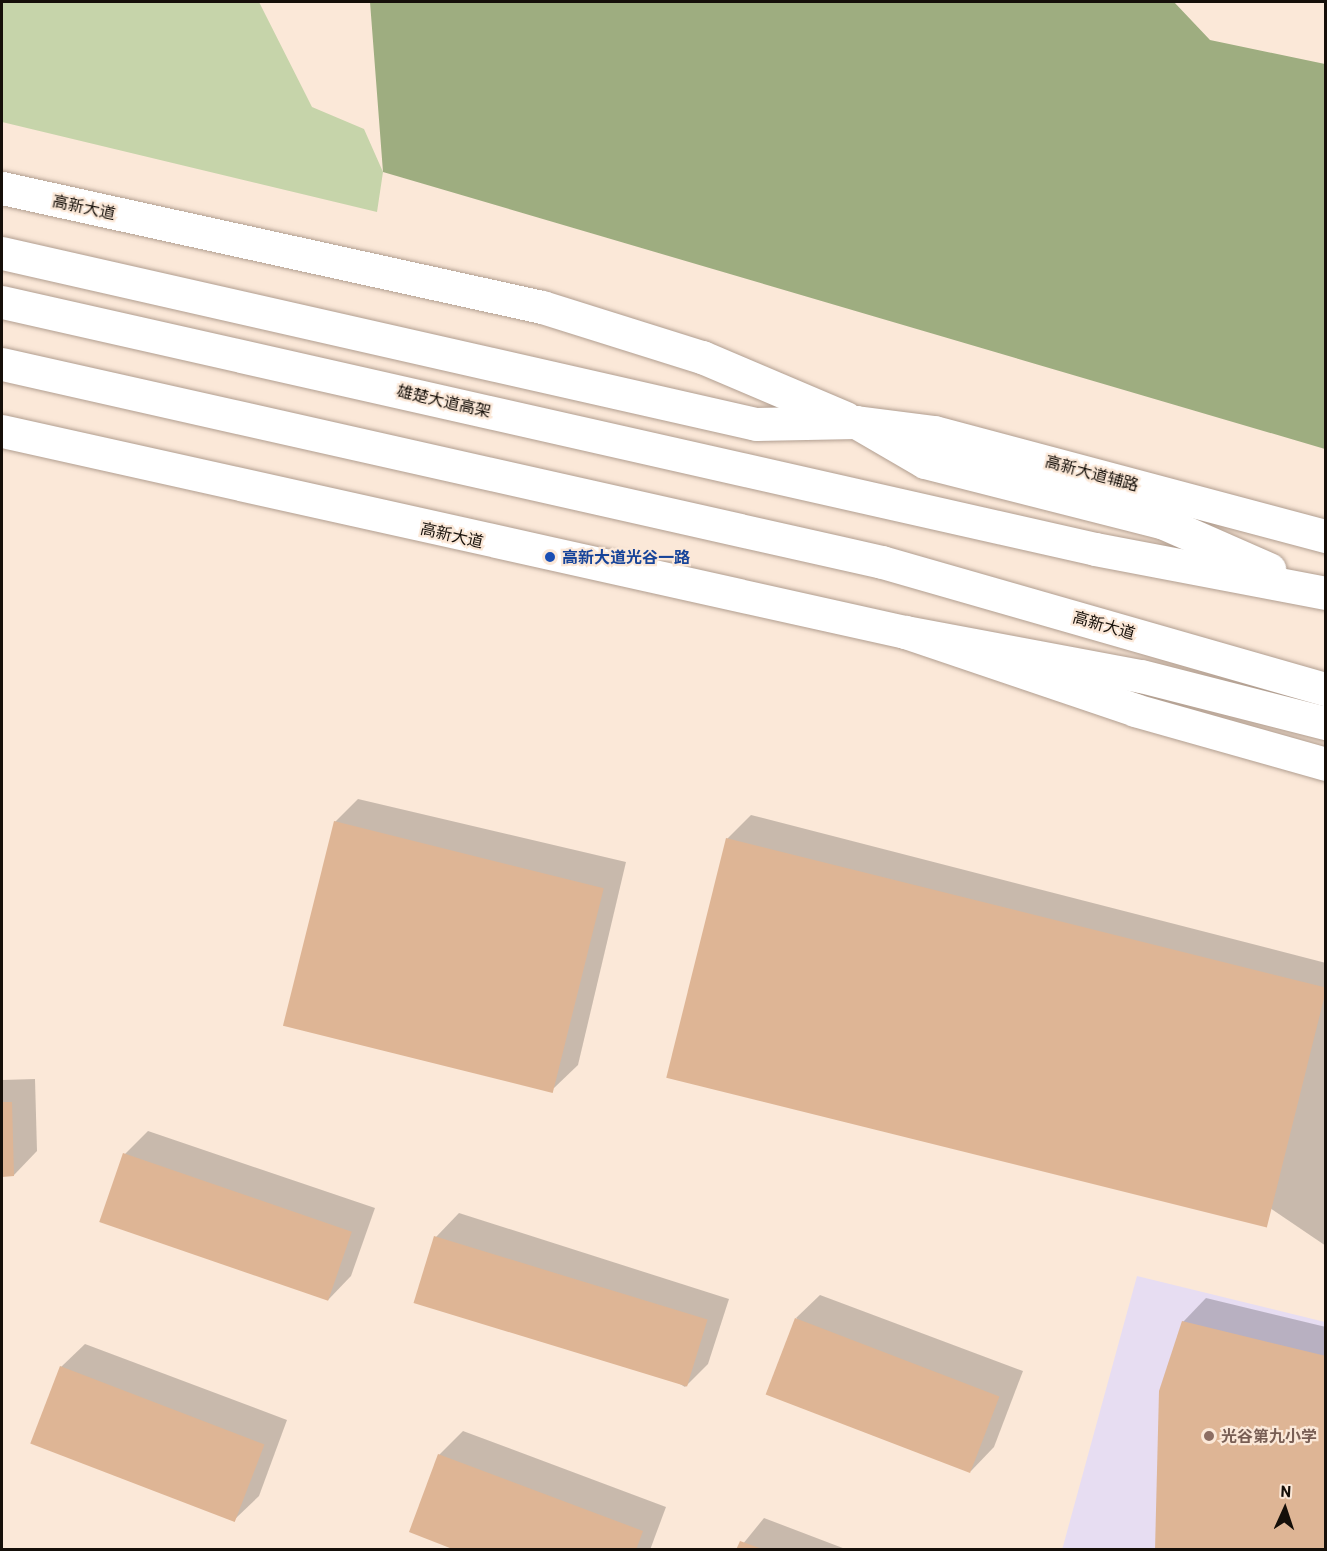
<!DOCTYPE html>
<html>
<head>
<meta charset="utf-8">
<style>
  body { margin:0 }
  #map { position:relative; width:1327px; height:1551px; overflow:hidden; background:#fbe8d8; font-family:Barlow,"Noto Sans SC",sans-serif }
  div>[style] { position:absolute }
  [style*='--x'] { left:calc(var(--x)*1px); top:calc(var(--y)*1px); width:calc(var(--w)*1px); rotate:calc(var(--a)*1deg) }
  .education>* { inset:0; background:#e7ddf2 }
  .green>* { inset:0; background:#c6d4aa }
  .forest>* { inset:0; background:#9ead80 }
  .shadow>* { inset:0; background:#0003 }
  .building>* { inset:0; background:#deb595; transform-origin:0 0 }
  .roads { filter:drop-shadow(0 0 2px #b19e90) drop-shadow(0 0 2px #b19e90) }
  .primary>* { height:33px; margin:-16.5px; padding:0 16.5px; transform-origin:16.5px; border-radius:16.5px; background:#fff }
  .trunk>* { height:33px; margin:-16.5px; padding:0 16.5px; transform-origin:16.5px; border-radius:16.5px; background:#fff }
  .dots>* { width:16px; height:16px; translate:-50% -50%; box-sizing:border-box; border:3px solid #fbe8d8; border-radius:50% }
  span { translate:-50% -50%; white-space:nowrap; text-align:center; line-height:1.15; -webkit-text-stroke:4.5px #fbe8d8; paint-order:stroke }
  .street-label { font-size:16px; color:#150f09 }
  .transit-label { font-size:16px; color:#164399; font-weight:700 }
  .left { translate:0 -50%; text-align:left }
  .education-label { font-size:16px; color:#785e54; font-weight:700 }
  .frame { position:absolute; inset:0; border:3px solid #150f09; pointer-events:none }
  .north { position:absolute; left:1255px; top:1479px; width:60px; height:60px; -webkit-text-stroke:4px #fbe8d8; paint-order:stroke; rotate:3deg; font-size:16px; font-weight:700; line-height:24px; text-align:center; color:#150f09 }
  .north::after { content:''; display:block; margin:auto; width:21px; height:27px; background:#150f09; clip-path:polygon(50% 0,100% 100%,50% 72%,0 100%) }
</style>
</head>
<body>
<div id="map">
  <div class="education">
    <div style="clip-path:polygon(1137px 1276px,1325px 1322px,1325px 1549px,1062px 1550px)"></div>
  </div>
  <div class="green">
    <div style="clip-path:polygon(2px 2px,259px 2px,312px 107px,364px 129px,383px 172px,377px 212px,2px 122px)"></div>
  </div>
  <div class="forest">
    <div style="clip-path:polygon(370px 2px,1174px 2px,1210px 40px,1325px 64px,1325px 449px,383px 172px)"></div>
  </div>
  <div class="shadow">
    <div style="clip-path:polygon(358px 799px,626px 862px,578px 1065px,554px 1088px,335px 822px)"></div>
    <div style="clip-path:polygon(751px 815px,1326px 963px,1326px 1246px,727px 839px)"></div>
    <div style="clip-path:polygon(35px 1079px,37px 1151px,14px 1175px,2px 1175px,2px 1080px)"></div>
    <div style="clip-path:polygon(148px 1131px,375px 1208px,351px 1276px,328px 1300px,125px 1154px)"></div>
    <div style="clip-path:polygon(459px 1213px,729px 1299px,708px 1364px,685px 1387px,436px 1237px)"></div>
    <div style="clip-path:polygon(820px 1295px,1023px 1371px,994px 1447px,971px 1471px,796px 1318px)"></div>
    <div style="clip-path:polygon(1206px 1298px,1326px 1327px,1326px 1550px,1183px 1322px)"></div>
    <div style="clip-path:polygon(85px 1344px,287px 1420px,259px 1496px,235px 1519px,61px 1367px)"></div>
    <div style="clip-path:polygon(463px 1431px,666px 1507px,650px 1550px,460px 1550px,439px 1455px)"></div>
    <div style="clip-path:polygon(764px 1518px,848px 1550px,738px 1550px)"></div>
  </div>
  <div class="building">
    <div style="left:334px;top:821px;width:278px;height:211px;rotate:14deg"></div>
    <div style="left:726px;top:838px;width:619px;height:247px;rotate:14deg"></div>
    <div style="clip-path:polygon(2px 1102px,12px 1102px,14px 1176px,2px 1177px)"></div>
    <div style="left:123px;top:1153px;width:242px;height:73px;rotate:19deg"></div>
    <div style="left:434px;top:1236px;width:286px;height:70px;rotate:17deg"></div>
    <div style="left:795px;top:1318px;width:219px;height:82px;rotate:21deg"></div>
    <div style="clip-path:polygon(1182px 1321px,1326px 1356px,1326px 1550px,1155px 1550px,1159px 1391px)"></div>
    <div style="left:60px;top:1366px;width:219px;height:83px;rotate:21deg"></div>
    <div style="clip-path:polygon(438px 1454px,643px 1531px,636px 1550px,455px 1550px,409px 1532px)"></div>
    <div style="clip-path:polygon(740px 1541px,762px 1549px,762px 1550px,736px 1550px)"></div>
  </div>
  <div class="roads">
    <div class="primary">
      <div style="--x:2;--y:188;--w:553;--a:12.43"></div>
      <div style="--x:542;--y:307;--w:168;--a:17.4"></div>
      <div style="--x:702;--y:357;--w:156;--a:23"></div>
      <div style="--x:2;--y:253;--w:773;--a:12.78"></div>
      <div style="--x:756;--y:424;--w:100;--a:-1.1"></div>
      <div style="--x:856;--y:422;--w:79;--a:7.3"></div>
      <div style="--x:934;--y:432;--w:406;--a:14.9"></div>
      <div style="--x:2;--y:431;--w:925;--a:12.55"></div>
      <div style="--x:905;--y:632;--w:243;--a:18.7"></div>
      <div style="--x:1135;--y:710;--w:198;--a:15.8"></div>
    </div>
    <div class="trunk">
      <div style="--x:2;--y:302;--w:1121;--a:12.73"></div>
      <div style="--x:1095;--y:549;--w:235;--a:10.8"></div>
      <div style="--x:2;--y:364;--w:902;--a:12.68"></div>
      <div style="--x:882;--y:562;--w:462;--a:16"></div>
      <div style="--x:856;--y:422;--w:80;--a:30.1"></div>
      <div style="--x:925;--y:462;--w:247;--a:14.3"></div>
      <div style="--x:1164;--y:523;--w:115;--a:23.7"></div>
      <div style="--x:905;--y:632;--w:240;--a:10.6"></div>
      <div style="--x:1141;--y:676;--w:191;--a:14.3"></div>
    </div>
  </div>
  <div class="dots">
    <div style="left:550px;top:557px;background:#1a4fb4"></div>
    <div style="left:1209px;top:1436px;background:#8d6e63"></div>
  </div>
  <div class="street-label">
    <span style="left:84px;top:207px;rotate:12deg">高新大道</span>
    <span style="left:444px;top:401px;rotate:13deg">雄楚大道高架</span>
    <span style="left:1092px;top:473px;rotate:15deg">高新大道辅路</span>
    <span style="left:452px;top:535px;rotate:13deg">高新大道</span>
    <span style="left:1104px;top:625px;rotate:16deg">高新大道</span>
  </div>
  <div class="transit-label">
    <span class="left" style="left:562px;top:557px">高新大道光谷一路</span>
  </div>
  <div class="education-label">
    <span class="left" style="left:1221px;top:1436px">光谷第九小学</span>
  </div>
  <div class="frame"></div>
  <div class="north">N</div>
</div>
</body>
</html>
